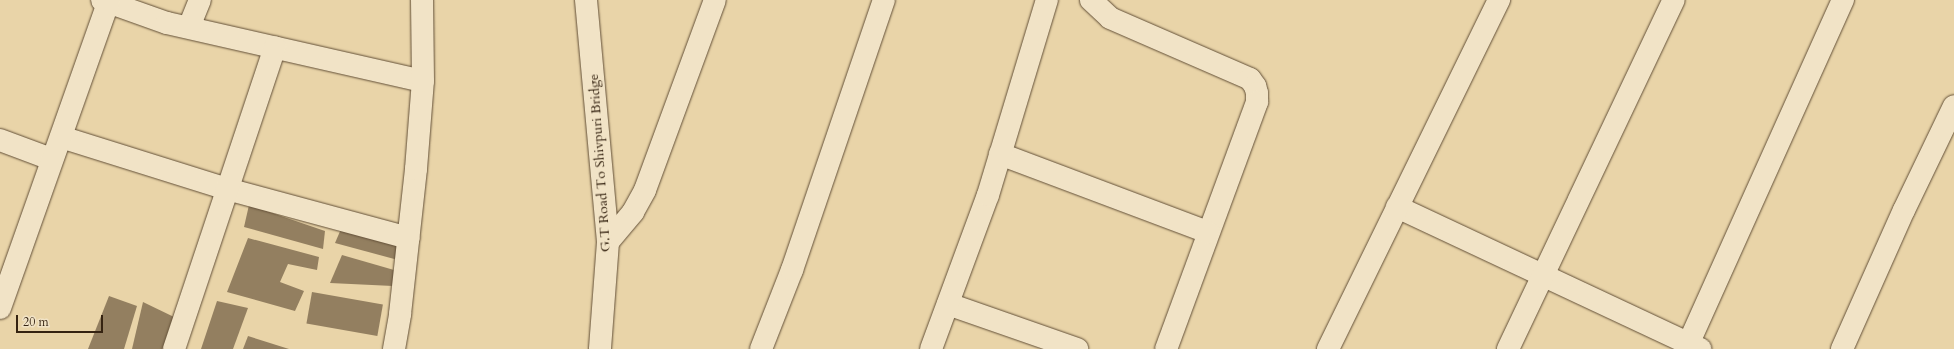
<!DOCTYPE html>
<html>
<head>
<meta charset="utf-8">
<style>
  body { margin:0 }
  #map { position:relative; width:1954px; height:349px; overflow:hidden; background:#e9d4a8; font-family:Cardo,serif }
  div>[style] { position:absolute }
  [style*='--x'] { left:calc(var(--x)*1px); top:calc(var(--y)*1px); width:calc(var(--w)*1px); rotate:calc(var(--a)*1deg) }
  .building>* { inset:0; background:#937f60; transform-origin:0 0 }
  .roads { filter:drop-shadow(0 0 1px #624f37) drop-shadow(0 0 1px #624f37) }
  .minor>* { height:22px; margin:-11px; padding:0 11px; transform-origin:11px; border-radius:11px; background:#f1e3c6 }
  span { translate:-50% -50%; white-space:nowrap; text-align:center; line-height:1.15; -webkit-text-stroke:3.5px #f1e3c6; paint-order:stroke }
  .street-label { font-size:14px; color:#352311 }
  .scale { position:absolute; left:16px; top:315px; width:87px; height:18px; box-sizing:border-box; border:2px solid #352311; border-top:0; padding-left:5px; font-size:12px; line-height:14px; white-space:nowrap; color:#352311; -webkit-text-stroke:3px #f1e3c6; paint-order:stroke }
</style>
</head>
<body>
<div id="map">
  <div class="building">
    <div style="clip-path:polygon(249px 205px,325px 231px,323px 249px,244px 227px)"></div>
    <div style="clip-path:polygon(341px 229px,398px 242px,398px 260px,335px 243px)"></div>
    <div style="clip-path:polygon(248px 238px,319px 257px,317px 270px,288px 264px,280px 282px,304px 291px,295px 311px,227px 292px)"></div>
    <div style="clip-path:polygon(342px 255px,394px 270px,393px 286px,330px 283px)"></div>
    <div style="left:312px;top:292px;width:72px;height:32px;rotate:10deg"></div>
    <div style="clip-path:polygon(109px 296px,137px 306px,124px 349px,88px 349px)"></div>
    <div style="clip-path:polygon(217px 301px,248px 308px,233px 349px,201px 349px)"></div>
    <div style="clip-path:polygon(143px 302px,174px 317px,163px 349px,132px 349px)"></div>
    <div style="clip-path:polygon(248px 336px,289px 349px,243px 349px)"></div>
  </div>
  <div class="roads">
    <div class="minor">
      <div style="--x:102;--y:0;--w:69;--a:19.5"></div>
      <div style="--x:167;--y:23;--w:262;--a:12.8"></div>
      <div style="--x:586;--y:0;--w:243;--a:84.8"></div>
      <div style="--x:608;--y:242;--w:107;--a:94.3"></div>
      <div style="--x:1091;--y:0;--w:26;--a:43"></div>
      <div style="--x:1110;--y:18;--w:153;--a:23.5"></div>
      <div style="--x:1250;--y:79;--w:9;--a:54"></div>
      <div style="--x:1255;--y:86;--w:7;--a:74"></div>
      <div style="--x:1257;--y:93;--w:9;--a:90"></div>
      <div style="--x:1257;--y:102;--w:263;--a:110.2"></div>
      <div style="--x:189;--y:27;--w:29;--a:-68"></div>
      <div style="--x:61;--y:137;--w:174;--a:17.4"></div>
      <div style="--x:227;--y:189;--w:188;--a:15.1"></div>
      <div style="--x:0;--y:140;--w:54;--a:20.4"></div>
      <div style="--x:1000;--y:154;--w:222;--a:20.6"></div>
      <div style="--x:1397;--y:207;--w:335;--a:25.1"></div>
      <div style="--x:608;--y:242;--w:39;--a:-50"></div>
      <div style="--x:633;--y:212;--w:25;--a:-61"></div>
      <div style="--x:645;--y:190;--w:202;--a:-69.8"></div>
      <div style="--x:948;--y:304;--w:137;--a:19.2"></div>
      <div style="--x:0;--y:308;--w:324;--a:-70.5"></div>
      <div style="--x:174;--y:349;--w:318;--a:-71.5"></div>
      <div style="--x:394;--y:349;--w:36;--a:-80"></div>
      <div style="--x:400;--y:314;--w:146;--a:-83.7"></div>
      <div style="--x:416;--y:169;--w:88;--a:-85.5"></div>
      <div style="--x:423;--y:81;--w:81;--a:-90.7"></div>
      <div style="--x:761;--y:349;--w:85;--a:-68.6"></div>
      <div style="--x:792;--y:270;--w:285;--a:-71.2"></div>
      <div style="--x:931;--y:349;--w:164;--a:-69.7"></div>
      <div style="--x:988;--y:195;--w:204;--a:-73.2"></div>
      <div style="--x:1328;--y:349;--w:389;--a:-63.9"></div>
      <div style="--x:1508;--y:349;--w:386;--a:-64.6"></div>
      <div style="--x:1686;--y:349;--w:383;--a:-65.8"></div>
      <div style="--x:1842;--y:349;--w:152;--a:-66"></div>
      <div style="--x:1904;--y:210;--w:115;--a:-64.3"></div>
    </div>
  </div>
  <div class="street-label">
    <span style="left:600px;top:163px;rotate:-94deg">G.T Road To Shivpuri Bridge</span>
  </div>
  <div class="scale">20 m</div>
</div>
</body>
</html>
